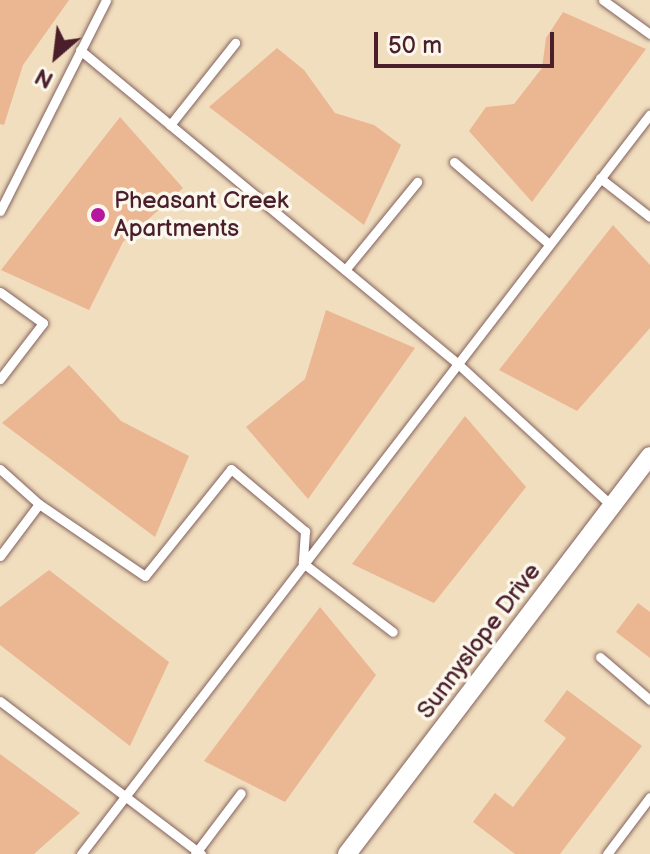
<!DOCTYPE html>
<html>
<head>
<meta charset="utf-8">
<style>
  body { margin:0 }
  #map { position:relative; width:650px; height:854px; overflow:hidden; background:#f1debe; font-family:"Balsamiq Sans",sans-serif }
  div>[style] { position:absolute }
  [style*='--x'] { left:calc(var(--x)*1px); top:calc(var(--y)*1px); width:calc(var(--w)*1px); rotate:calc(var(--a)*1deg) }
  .building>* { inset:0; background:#ebb692 }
  .roads { filter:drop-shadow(0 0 2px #84625e) drop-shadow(0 0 2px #84625e) }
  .service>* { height:9px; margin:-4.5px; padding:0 4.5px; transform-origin:4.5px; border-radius:4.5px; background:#fff }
  .minor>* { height:18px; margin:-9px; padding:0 9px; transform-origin:9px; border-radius:9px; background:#fff }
  .dots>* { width:22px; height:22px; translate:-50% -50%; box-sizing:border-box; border:4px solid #fbf7ec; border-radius:50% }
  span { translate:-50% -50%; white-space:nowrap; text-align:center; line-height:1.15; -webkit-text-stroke:7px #fbf7ec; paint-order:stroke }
  .poi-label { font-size:24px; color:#4a1f2b }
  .left { translate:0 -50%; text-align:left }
  .street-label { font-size:24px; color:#4a1f2b }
  .north { position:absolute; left:16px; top:16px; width:80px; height:80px; -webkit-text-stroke:6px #fbf7ec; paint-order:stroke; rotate:208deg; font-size:22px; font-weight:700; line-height:32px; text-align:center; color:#4a1f2b }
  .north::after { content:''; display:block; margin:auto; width:28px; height:36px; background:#4a1f2b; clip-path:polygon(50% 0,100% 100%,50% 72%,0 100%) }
  .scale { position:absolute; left:374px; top:32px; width:180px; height:36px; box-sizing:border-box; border:4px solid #4a1f2b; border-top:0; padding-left:10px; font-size:24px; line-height:28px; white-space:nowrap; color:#4a1f2b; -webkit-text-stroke:6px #fbf7ec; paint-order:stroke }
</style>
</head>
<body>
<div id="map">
  <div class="building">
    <div style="clip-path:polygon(0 0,69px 0,23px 65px,4px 125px,0 124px)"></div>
    <div style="clip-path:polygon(563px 12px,646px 49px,532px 202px,469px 131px,486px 107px,514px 104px,542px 68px,546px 38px)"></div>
    <div style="clip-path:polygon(277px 48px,304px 70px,335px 113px,374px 125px,401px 145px,364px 225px,209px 107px)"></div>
    <div style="clip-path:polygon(120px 117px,183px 188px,123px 242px,89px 310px,1px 270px)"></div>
    <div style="clip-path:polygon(613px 225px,650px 265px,650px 328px,577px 411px,499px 370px)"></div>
    <div style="clip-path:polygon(326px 310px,415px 348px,308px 499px,246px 427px,305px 379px)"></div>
    <div style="clip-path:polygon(69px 365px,121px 421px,189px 456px,155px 537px,2px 423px)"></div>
    <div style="clip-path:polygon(465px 416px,526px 487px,434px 603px,352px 564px)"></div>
    <div style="clip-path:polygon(49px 570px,169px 662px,130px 746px,0 645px,0 607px)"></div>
    <div style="clip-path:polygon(638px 603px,650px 612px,650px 658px,616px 632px)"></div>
    <div style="clip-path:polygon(320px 607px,376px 675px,285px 802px,204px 761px)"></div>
    <div style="clip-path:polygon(567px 690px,642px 746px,560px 854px,515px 854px,473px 822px,495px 793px,513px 807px,566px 738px,544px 721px)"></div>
    <div style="clip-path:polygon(0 754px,80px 813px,34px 854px,0 854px)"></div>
  </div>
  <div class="roads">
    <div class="service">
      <div style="--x:603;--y:0;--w:58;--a:35.9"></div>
      <div style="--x:80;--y:50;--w:490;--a:39.7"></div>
      <div style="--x:457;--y:363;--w:211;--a:42.7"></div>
      <div style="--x:170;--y:125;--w:105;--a:-51.6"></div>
      <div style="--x:454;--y:162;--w:125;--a:40.8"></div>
      <div style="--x:600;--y:178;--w:63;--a:38"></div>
      <div style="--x:0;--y:211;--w:236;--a:-63.3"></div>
      <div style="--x:345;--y:270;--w:114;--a:-50.7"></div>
      <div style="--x:0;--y:292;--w:53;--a:35.8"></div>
      <div style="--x:43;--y:323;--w:71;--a:127.5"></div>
      <div style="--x:0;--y:469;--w:52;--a:41.9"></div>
      <div style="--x:39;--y:504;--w:128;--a:34.2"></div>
      <div style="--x:145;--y:576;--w:137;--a:-51.2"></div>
      <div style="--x:231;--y:469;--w:97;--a:40"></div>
      <div style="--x:305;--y:531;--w:32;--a:94"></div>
      <div style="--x:303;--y:563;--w:113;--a:37.5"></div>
      <div style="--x:0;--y:556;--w:65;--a:-53.1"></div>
      <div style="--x:600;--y:657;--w:66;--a:40.7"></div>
      <div style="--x:0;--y:701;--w:253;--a:37.3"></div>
      <div style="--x:81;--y:854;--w:933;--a:-52.44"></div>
      <div style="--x:195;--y:854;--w:76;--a:-53"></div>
      <div style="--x:607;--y:854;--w:71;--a:-53"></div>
    </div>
    <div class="minor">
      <div style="--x:347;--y:854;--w:500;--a:-52.72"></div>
    </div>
  </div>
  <div class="dots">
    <div style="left:98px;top:215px;background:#b5179e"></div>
  </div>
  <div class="poi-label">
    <span class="left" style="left:114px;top:215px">Pheasant Creek<br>Apartments</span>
  </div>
  <div class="street-label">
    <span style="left:479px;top:641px;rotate:-53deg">Sunnyslope Drive</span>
  </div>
  <div class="north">N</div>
  <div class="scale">50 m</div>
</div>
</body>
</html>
